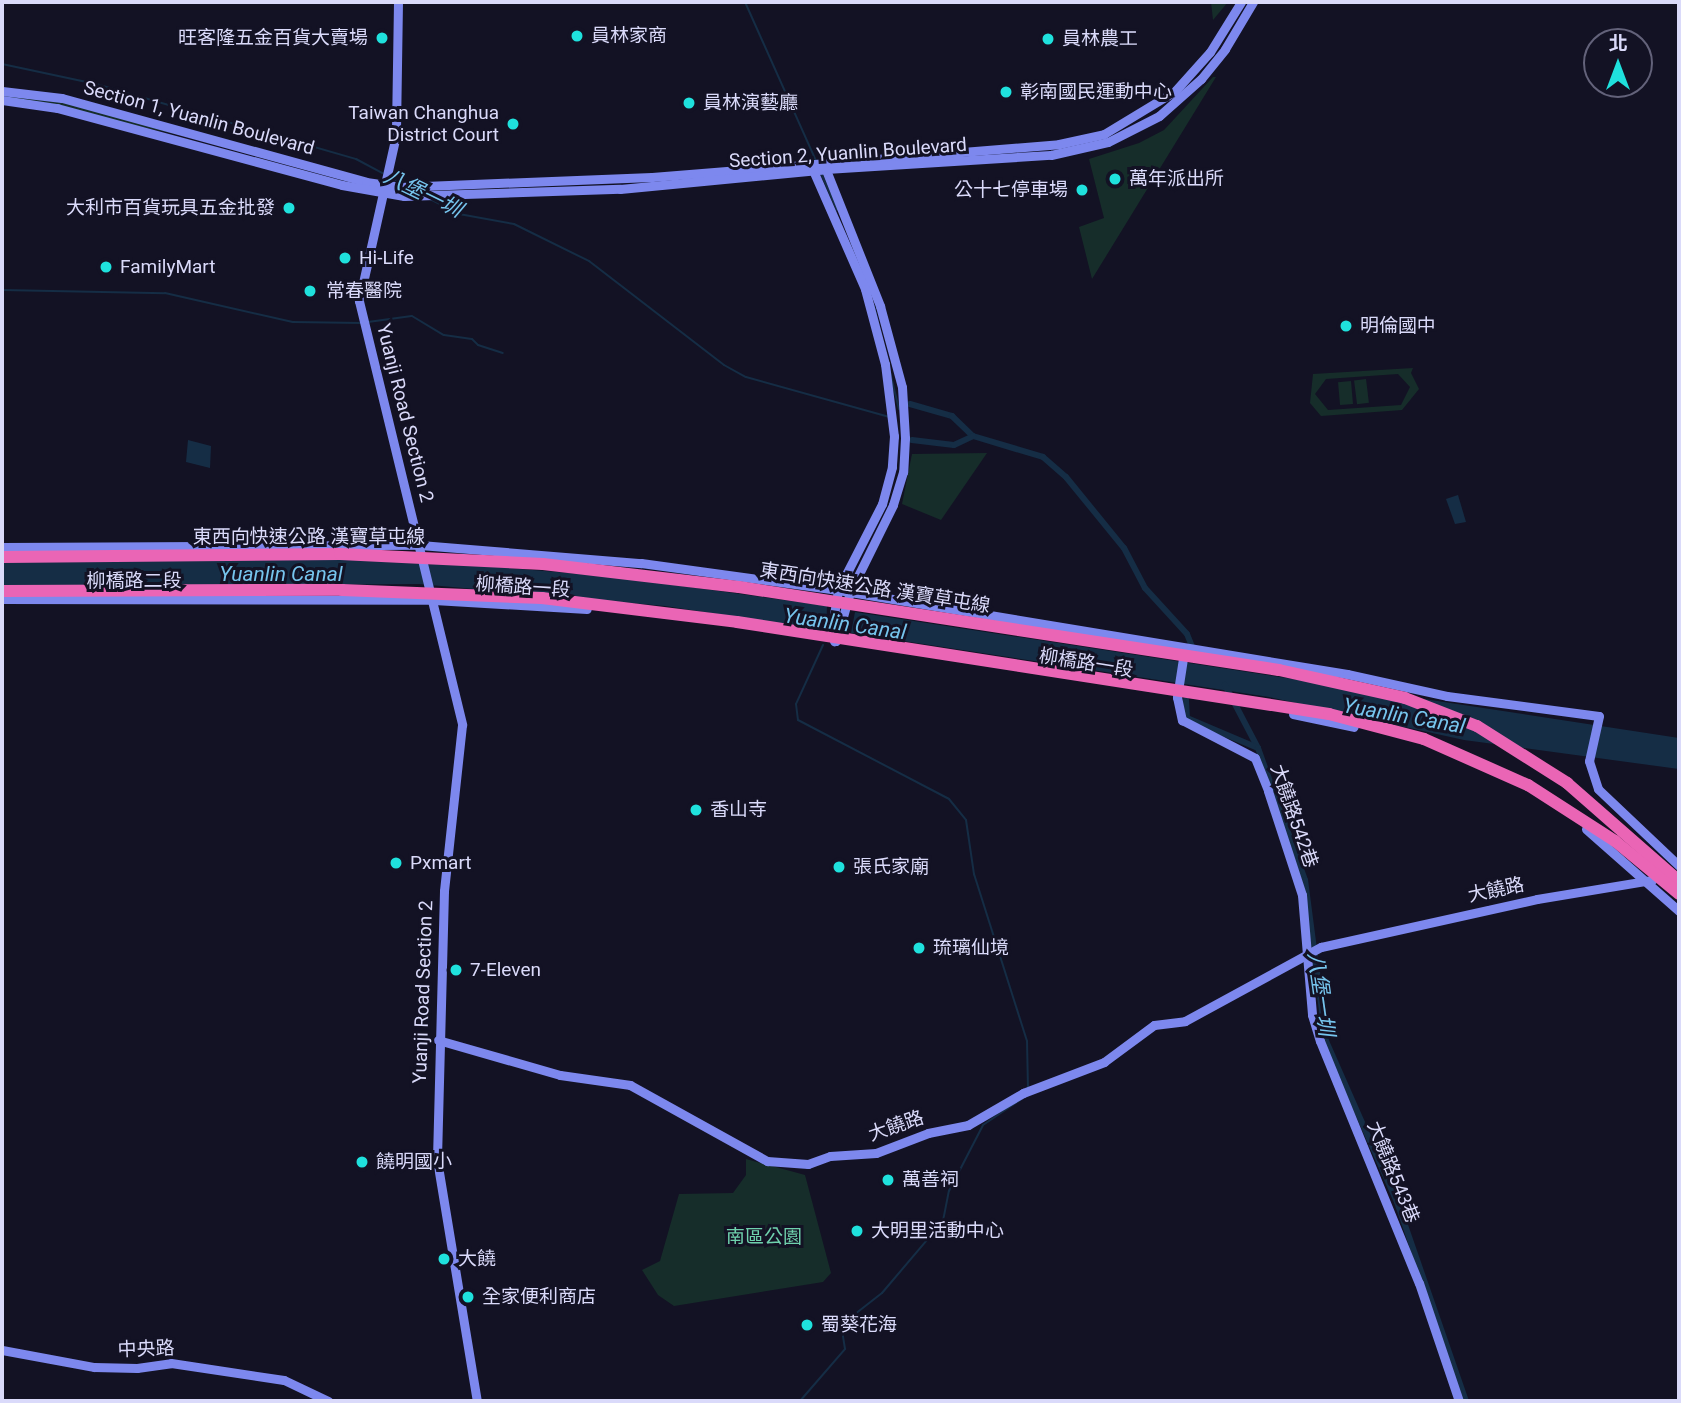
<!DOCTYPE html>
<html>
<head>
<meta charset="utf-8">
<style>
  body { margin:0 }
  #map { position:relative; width:1681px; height:1403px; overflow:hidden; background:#131224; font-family:Roboto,"Noto Sans TC",sans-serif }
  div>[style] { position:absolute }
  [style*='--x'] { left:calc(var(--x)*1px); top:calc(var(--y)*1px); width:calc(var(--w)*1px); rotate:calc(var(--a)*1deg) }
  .green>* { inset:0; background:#162d2a; transform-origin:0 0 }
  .water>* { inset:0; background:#152d45 }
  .stream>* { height:2px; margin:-1px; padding:0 1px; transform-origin:1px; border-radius:1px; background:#152d45 }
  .canal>* { height:6px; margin:-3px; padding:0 3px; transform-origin:3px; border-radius:3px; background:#152d45 }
  .secondary>* { height:9px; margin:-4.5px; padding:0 4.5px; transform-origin:4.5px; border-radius:4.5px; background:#7d88ee }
  .highway-bridge>* { height:12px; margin:-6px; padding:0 6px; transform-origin:6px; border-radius:6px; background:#ea65b5 }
  .dots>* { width:19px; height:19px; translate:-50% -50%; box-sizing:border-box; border:4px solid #131224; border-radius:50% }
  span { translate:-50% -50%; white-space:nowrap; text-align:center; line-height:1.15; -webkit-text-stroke:6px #131224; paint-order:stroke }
  .poi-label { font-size:19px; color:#dadafa }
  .left { translate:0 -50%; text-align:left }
  .right { translate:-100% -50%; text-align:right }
  .street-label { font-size:19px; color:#dadafa }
  .park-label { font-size:19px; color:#6fd1ad }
  .water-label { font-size:21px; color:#76c4ed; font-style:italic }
  .frame { position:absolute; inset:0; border:4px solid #dadafa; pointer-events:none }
  .north { position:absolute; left:1583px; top:28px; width:70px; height:70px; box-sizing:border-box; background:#131224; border:2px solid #63627a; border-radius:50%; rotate:0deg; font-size:19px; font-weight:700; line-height:28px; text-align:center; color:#dadafa }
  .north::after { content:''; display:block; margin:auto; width:24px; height:32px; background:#1fe1dd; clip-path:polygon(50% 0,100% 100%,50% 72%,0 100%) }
</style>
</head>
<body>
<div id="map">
  <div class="green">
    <div style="clip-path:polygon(1211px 2px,1228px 2px,1213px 20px)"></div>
    <div style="clip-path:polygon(1213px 77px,1216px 77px,1092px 279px,1079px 227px,1104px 218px,1089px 159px,1139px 143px,1164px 130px)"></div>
    <div style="clip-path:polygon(2px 95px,58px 101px,184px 136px,2px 97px)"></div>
    <div style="clip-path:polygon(evenodd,1413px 368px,1411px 373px,1419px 389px,1402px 410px,1321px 416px,1310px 403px,1313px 374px,1413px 368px,1398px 374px,1410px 387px,1401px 405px,1328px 410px,1315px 394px,1326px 379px,1398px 374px)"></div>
    <div style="left:1366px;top:379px;width:24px;height:12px;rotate:83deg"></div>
    <div style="left:1351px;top:381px;width:23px;height:13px;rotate:85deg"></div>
    <div style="clip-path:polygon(987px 453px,941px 520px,902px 504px,912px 454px)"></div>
    <div style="clip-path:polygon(746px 1159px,805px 1175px,831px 1273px,823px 1282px,674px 1306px,658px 1295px,642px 1270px,660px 1261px,679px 1194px,733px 1193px,746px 1175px)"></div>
  </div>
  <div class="water">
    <div style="clip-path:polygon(188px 440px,211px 446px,210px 468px,186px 462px)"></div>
    <div style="clip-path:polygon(1458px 495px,1466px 522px,1455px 524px,1446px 499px)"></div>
    <div style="clip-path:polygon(400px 559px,617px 577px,827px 606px,826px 631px,665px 606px,419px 584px,2px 587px,2px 561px)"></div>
    <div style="clip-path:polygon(855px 612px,1679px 738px,1679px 769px,1464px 740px,1269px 697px,851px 633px)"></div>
  </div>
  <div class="stream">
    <div style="--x:745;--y:2;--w:174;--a:65.9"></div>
    <div style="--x:2;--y:64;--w:96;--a:12"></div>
    <div style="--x:96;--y:84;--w:271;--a:16.1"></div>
    <div style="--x:356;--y:159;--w:30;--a:28"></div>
    <div style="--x:821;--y:173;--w:40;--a:66.6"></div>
    <div style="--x:390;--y:177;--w:13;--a:29"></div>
    <div style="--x:430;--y:199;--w:33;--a:27"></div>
    <div style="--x:459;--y:214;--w:56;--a:10.3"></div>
    <div style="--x:514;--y:224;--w:84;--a:26.3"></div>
    <div style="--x:589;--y:261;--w:170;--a:37.6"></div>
    <div style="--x:724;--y:365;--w:25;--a:29"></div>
    <div style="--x:746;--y:377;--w:148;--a:15.6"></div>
    <div style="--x:2;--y:290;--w:163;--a:1.1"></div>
    <div style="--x:165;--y:293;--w:131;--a:12.8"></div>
    <div style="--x:293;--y:322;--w:69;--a:0.8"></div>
    <div style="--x:874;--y:306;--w:106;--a:76.4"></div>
    <div style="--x:368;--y:322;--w:44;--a:-7.8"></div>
    <div style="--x:412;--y:316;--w:37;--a:31"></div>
    <div style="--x:444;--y:335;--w:28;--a:8"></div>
    <div style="--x:472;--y:339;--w:8;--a:45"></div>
    <div style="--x:478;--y:345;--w:26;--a:18"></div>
    <div style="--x:823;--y:645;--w:65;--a:114.6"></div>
    <div style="--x:796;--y:704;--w:16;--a:83"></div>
    <div style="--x:798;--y:720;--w:170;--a:27.6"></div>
    <div style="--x:949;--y:799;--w:27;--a:51"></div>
    <div style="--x:966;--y:820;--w:55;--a:81.6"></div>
    <div style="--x:974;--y:874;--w:175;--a:72.4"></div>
    <div style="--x:1027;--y:1041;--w:46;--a:88.8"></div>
    <div style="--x:800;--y:1401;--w:69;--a:-49.1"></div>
    <div style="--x:845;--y:1349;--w:24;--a:-99"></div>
    <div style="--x:841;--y:1325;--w:52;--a:-38"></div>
    <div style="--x:882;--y:1293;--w:94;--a:-49.7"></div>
    <div style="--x:943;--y:1221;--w:31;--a:-79"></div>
    <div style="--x:949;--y:1191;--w:74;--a:-62.7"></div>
    <div style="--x:983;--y:1125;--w:52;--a:-34"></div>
  </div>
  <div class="canal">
    <div style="--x:910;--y:404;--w:44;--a:15.9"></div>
    <div style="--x:952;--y:416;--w:29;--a:44"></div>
    <div style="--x:973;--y:436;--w:73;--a:16.7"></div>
    <div style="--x:1043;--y:457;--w:30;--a:41"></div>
    <div style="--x:1066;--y:477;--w:92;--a:50.8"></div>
    <div style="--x:1124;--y:548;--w:45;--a:62.3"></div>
    <div style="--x:1145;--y:588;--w:62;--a:47.6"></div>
    <div style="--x:1187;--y:634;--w:16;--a:68"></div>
    <div style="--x:912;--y:440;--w:42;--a:6.8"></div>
    <div style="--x:954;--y:445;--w:21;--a:-25"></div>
    <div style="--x:1225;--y:685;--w:71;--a:62.4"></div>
    <div style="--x:1186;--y:700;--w:18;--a:87"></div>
    <div style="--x:1187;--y:718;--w:77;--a:22.9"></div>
    <div style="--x:1258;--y:748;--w:140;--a:70.4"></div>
    <div style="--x:1305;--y:880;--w:162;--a:82.6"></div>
    <div style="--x:1326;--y:1041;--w:176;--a:66.2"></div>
    <div style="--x:1397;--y:1202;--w:211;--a:70.9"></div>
  </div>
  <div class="secondary">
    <div style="--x:398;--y:2;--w:133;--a:90.9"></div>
    <div style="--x:396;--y:135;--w:170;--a:102.6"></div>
    <div style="--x:359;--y:301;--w:436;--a:76.3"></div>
    <div style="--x:462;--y:725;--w:167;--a:96.2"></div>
    <div style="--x:444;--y:891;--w:269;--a:91.5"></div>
    <div style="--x:437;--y:1160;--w:244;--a:80.6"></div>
    <div style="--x:2;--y:91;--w:60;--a:6.7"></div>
    <div style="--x:62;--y:98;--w:315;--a:15.4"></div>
    <div style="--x:366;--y:182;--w:34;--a:8"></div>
    <div style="--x:400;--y:187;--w:252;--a:-2.3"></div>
    <div style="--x:652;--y:177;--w:408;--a:-4.6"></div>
    <div style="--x:1059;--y:144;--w:46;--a:-12.5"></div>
    <div style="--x:1104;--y:134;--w:83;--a:-31.2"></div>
    <div style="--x:1175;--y:91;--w:52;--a:-48.1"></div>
    <div style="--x:1210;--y:52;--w:59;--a:-58.2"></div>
    <div style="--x:2;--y:100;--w:56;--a:8.3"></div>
    <div style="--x:57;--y:108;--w:295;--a:15.1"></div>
    <div style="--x:342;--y:185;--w:63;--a:10.1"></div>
    <div style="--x:404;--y:196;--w:216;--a:-1.9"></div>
    <div style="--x:620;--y:189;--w:207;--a:-5.5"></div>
    <div style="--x:826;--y:169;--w:225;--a:-3.6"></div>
    <div style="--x:1051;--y:155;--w:58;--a:-12.8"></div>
    <div style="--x:1108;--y:142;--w:57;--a:-27"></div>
    <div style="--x:1159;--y:116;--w:56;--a:-41.4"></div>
    <div style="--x:1201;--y:79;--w:38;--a:-51"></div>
    <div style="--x:1225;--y:49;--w:55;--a:-59.2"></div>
    <div style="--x:824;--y:165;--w:152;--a:68.3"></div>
    <div style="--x:880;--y:306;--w:84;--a:74.8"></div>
    <div style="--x:902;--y:387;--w:51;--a:86.6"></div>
    <div style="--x:905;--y:438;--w:34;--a:93"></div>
    <div style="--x:903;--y:472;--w:34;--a:107"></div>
    <div style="--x:893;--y:505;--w:97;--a:116.3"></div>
    <div style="--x:850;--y:592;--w:51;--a:105.9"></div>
    <div style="--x:812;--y:168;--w:132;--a:66.3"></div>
    <div style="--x:865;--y:289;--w:78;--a:75.1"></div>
    <div style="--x:885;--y:364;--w:73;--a:82.9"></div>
    <div style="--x:894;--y:436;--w:31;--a:94"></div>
    <div style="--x:892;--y:467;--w:38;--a:105"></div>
    <div style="--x:882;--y:504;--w:97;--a:117.1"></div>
    <div style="--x:838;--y:590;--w:44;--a:99.2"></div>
    <div style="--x:831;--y:633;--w:9;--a:69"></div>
    <div style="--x:2;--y:547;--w:418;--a:-0.3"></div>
    <div style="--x:420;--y:545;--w:222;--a:4.7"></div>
    <div style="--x:641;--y:563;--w:199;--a:7.8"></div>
    <div style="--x:838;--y:590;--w:516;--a:9.37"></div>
    <div style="--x:1347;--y:674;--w:102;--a:12.4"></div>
    <div style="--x:1447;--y:696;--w:153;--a:7.5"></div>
    <div style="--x:1599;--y:716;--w:46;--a:102.5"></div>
    <div style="--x:1589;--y:761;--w:29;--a:72"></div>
    <div style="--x:1598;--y:789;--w:112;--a:43.5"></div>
    <div style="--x:2;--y:599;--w:432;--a:0.1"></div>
    <div style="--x:434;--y:600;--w:153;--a:3.4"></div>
    <div style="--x:1184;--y:652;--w:46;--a:98.8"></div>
    <div style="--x:1177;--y:697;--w:24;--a:78"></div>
    <div style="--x:1182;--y:720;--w:82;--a:27.5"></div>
    <div style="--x:1255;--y:758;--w:35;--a:68"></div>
    <div style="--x:1268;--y:791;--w:109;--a:71.9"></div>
    <div style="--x:1302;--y:895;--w:120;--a:85.2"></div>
    <div style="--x:1312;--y:1015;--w:27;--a:73"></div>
    <div style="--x:1320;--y:1041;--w:261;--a:67.8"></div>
    <div style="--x:1419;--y:1283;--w:125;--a:71.3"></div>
    <div style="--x:1293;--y:714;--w:62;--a:12"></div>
    <div style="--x:1586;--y:829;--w:124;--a:41.4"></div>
    <div style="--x:438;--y:1040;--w:127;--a:16"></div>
    <div style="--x:560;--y:1075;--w:71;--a:8.1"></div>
    <div style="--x:630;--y:1085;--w:157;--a:29"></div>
    <div style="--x:767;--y:1161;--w:41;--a:4.2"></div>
    <div style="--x:808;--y:1164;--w:23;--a:-20"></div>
    <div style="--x:830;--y:1156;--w:46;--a:-3.7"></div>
    <div style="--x:876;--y:1153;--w:56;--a:-21"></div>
    <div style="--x:928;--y:1133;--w:41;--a:-11.3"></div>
    <div style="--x:968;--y:1125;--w:64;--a:-30.2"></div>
    <div style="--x:1023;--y:1093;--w:87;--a:-20.9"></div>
    <div style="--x:1104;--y:1062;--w:62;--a:-36.5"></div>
    <div style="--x:1154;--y:1025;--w:31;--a:-7"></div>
    <div style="--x:1185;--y:1021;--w:155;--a:-28.6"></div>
    <div style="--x:1321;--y:947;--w:221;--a:-12.5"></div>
    <div style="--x:1537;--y:899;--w:117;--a:-9.4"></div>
    <div style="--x:2;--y:1350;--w:94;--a:10.5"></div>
    <div style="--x:94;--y:1367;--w:43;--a:1.3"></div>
    <div style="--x:137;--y:1368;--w:34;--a:-8"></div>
    <div style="--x:171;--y:1363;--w:114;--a:8.6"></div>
    <div style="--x:284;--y:1380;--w:49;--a:25.5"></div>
  </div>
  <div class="highway-bridge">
    <div style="--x:2;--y:557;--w:338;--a:-0.5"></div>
    <div style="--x:340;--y:554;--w:203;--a:2.8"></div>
    <div style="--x:543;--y:564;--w:197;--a:6.7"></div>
    <div style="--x:739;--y:587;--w:546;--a:8.74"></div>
    <div style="--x:1279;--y:670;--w:129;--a:12.5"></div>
    <div style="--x:1405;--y:698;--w:77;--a:21.3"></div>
    <div style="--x:1477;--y:726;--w:107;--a:32.3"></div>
    <div style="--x:1567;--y:783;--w:149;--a:41.2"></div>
    <div style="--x:2;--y:591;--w:340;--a:-0.2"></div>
    <div style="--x:342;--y:590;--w:200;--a:2.3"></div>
    <div style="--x:542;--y:598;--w:196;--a:7"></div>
    <div style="--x:737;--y:622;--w:599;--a:8.83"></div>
    <div style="--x:1329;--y:714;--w:98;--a:14.7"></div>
    <div style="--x:1424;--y:739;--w:114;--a:23.9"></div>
    <div style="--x:1528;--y:785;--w:103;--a:32.8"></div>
    <div style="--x:1615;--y:841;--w:83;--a:39.6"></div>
  </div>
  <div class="dots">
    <div style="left:577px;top:36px;background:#1fe1dd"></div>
    <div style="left:382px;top:38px;background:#1fe1dd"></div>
    <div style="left:1048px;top:39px;background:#1fe1dd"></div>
    <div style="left:1006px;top:92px;background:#1fe1dd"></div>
    <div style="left:689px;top:103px;background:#1fe1dd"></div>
    <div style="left:513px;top:124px;background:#1fe1dd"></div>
    <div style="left:1115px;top:179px;background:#1fe1dd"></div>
    <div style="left:1082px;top:190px;background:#1fe1dd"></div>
    <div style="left:289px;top:208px;background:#1fe1dd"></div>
    <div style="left:345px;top:258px;background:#1fe1dd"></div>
    <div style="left:106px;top:267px;background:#1fe1dd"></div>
    <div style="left:310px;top:291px;background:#1fe1dd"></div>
    <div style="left:1346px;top:326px;background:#1fe1dd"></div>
    <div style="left:696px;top:810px;background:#1fe1dd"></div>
    <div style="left:396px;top:863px;background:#1fe1dd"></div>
    <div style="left:839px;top:867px;background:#1fe1dd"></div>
    <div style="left:919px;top:948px;background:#1fe1dd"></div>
    <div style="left:456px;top:970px;background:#1fe1dd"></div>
    <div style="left:362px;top:1162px;background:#1fe1dd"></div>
    <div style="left:888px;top:1180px;background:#1fe1dd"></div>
    <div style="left:857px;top:1231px;background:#1fe1dd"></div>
    <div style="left:444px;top:1259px;background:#1fe1dd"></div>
    <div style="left:468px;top:1297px;background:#1fe1dd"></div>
    <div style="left:807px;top:1325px;background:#1fe1dd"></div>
  </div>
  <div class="poi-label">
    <span class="left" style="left:591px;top:36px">員林家商</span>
    <span class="right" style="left:368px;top:38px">旺客隆五金百貨大賣場</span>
    <span class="left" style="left:1062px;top:39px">員林農工</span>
    <span class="left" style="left:1020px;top:92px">彰南國民運動中心</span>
    <span class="left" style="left:703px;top:103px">員林演藝廳</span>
    <span class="right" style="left:499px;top:124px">Taiwan Changhua<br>District Court</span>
    <span class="left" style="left:1129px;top:179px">萬年派出所</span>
    <span class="right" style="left:1068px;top:190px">公十七停車場</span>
    <span class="right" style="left:275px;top:208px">大利市百貨玩具五金批發</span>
    <span class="left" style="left:359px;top:258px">Hi-Life</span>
    <span class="left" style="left:120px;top:267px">FamilyMart</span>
    <span class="left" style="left:326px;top:291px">常春醫院</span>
    <span class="left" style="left:1360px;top:326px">明倫國中</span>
    <span class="left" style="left:710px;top:810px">香山寺</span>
    <span class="left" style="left:410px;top:863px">Pxmart</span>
    <span class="left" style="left:853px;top:867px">張氏家廟</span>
    <span class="left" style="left:933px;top:948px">琉璃仙境</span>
    <span class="left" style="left:470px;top:970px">7-Eleven</span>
    <span class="left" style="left:376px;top:1162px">饒明國小</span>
    <span class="left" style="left:902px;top:1180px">萬善祠</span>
    <span class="left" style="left:871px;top:1231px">大明里活動中心</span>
    <span class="left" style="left:458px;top:1259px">大饒</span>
    <span class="left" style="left:482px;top:1297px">全家便利商店</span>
    <span class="left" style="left:821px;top:1325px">蜀葵花海</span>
  </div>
  <div class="street-label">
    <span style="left:199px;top:118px;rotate:15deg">Section 1, Yuanlin Boulevard</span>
    <span style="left:848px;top:153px;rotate:-4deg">Section 2, Yuanlin Boulevard</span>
    <span style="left:405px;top:413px;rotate:76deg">Yuanji Road Section 2</span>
    <span style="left:309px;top:537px">東西向快速公路 漢寶草屯線</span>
    <span style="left:134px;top:581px">柳橋路二段</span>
    <span style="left:523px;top:587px;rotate:4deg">柳橋路一段</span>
    <span style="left:875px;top:588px;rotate:9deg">東西向快速公路 漢寶草屯線</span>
    <span style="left:1086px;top:663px;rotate:9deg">柳橋路一段</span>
    <span style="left:1294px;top:816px;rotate:71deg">大饒路542巷</span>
    <span style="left:1496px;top:890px;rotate:-12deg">大饒路</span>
    <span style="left:423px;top:992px;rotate:-88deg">Yuanji Road Section 2</span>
    <span style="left:896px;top:1126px;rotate:-19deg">大饒路</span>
    <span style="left:1393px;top:1172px;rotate:68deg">大饒路543巷</span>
    <span style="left:146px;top:1349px;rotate:-2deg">中央路</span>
  </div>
  <div class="park-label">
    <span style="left:764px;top:1237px">南區公園</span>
  </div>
  <div class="water-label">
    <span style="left:423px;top:193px;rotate:26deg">八堡一圳</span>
    <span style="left:281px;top:574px">Yuanlin Canal</span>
    <span style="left:845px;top:624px;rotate:8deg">Yuanlin Canal</span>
    <span style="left:1404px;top:716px;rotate:10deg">Yuanlin Canal</span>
    <span style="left:1321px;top:994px;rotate:82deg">八堡一圳</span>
  </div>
  <div class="frame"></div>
  <div class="north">北</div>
</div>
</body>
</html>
